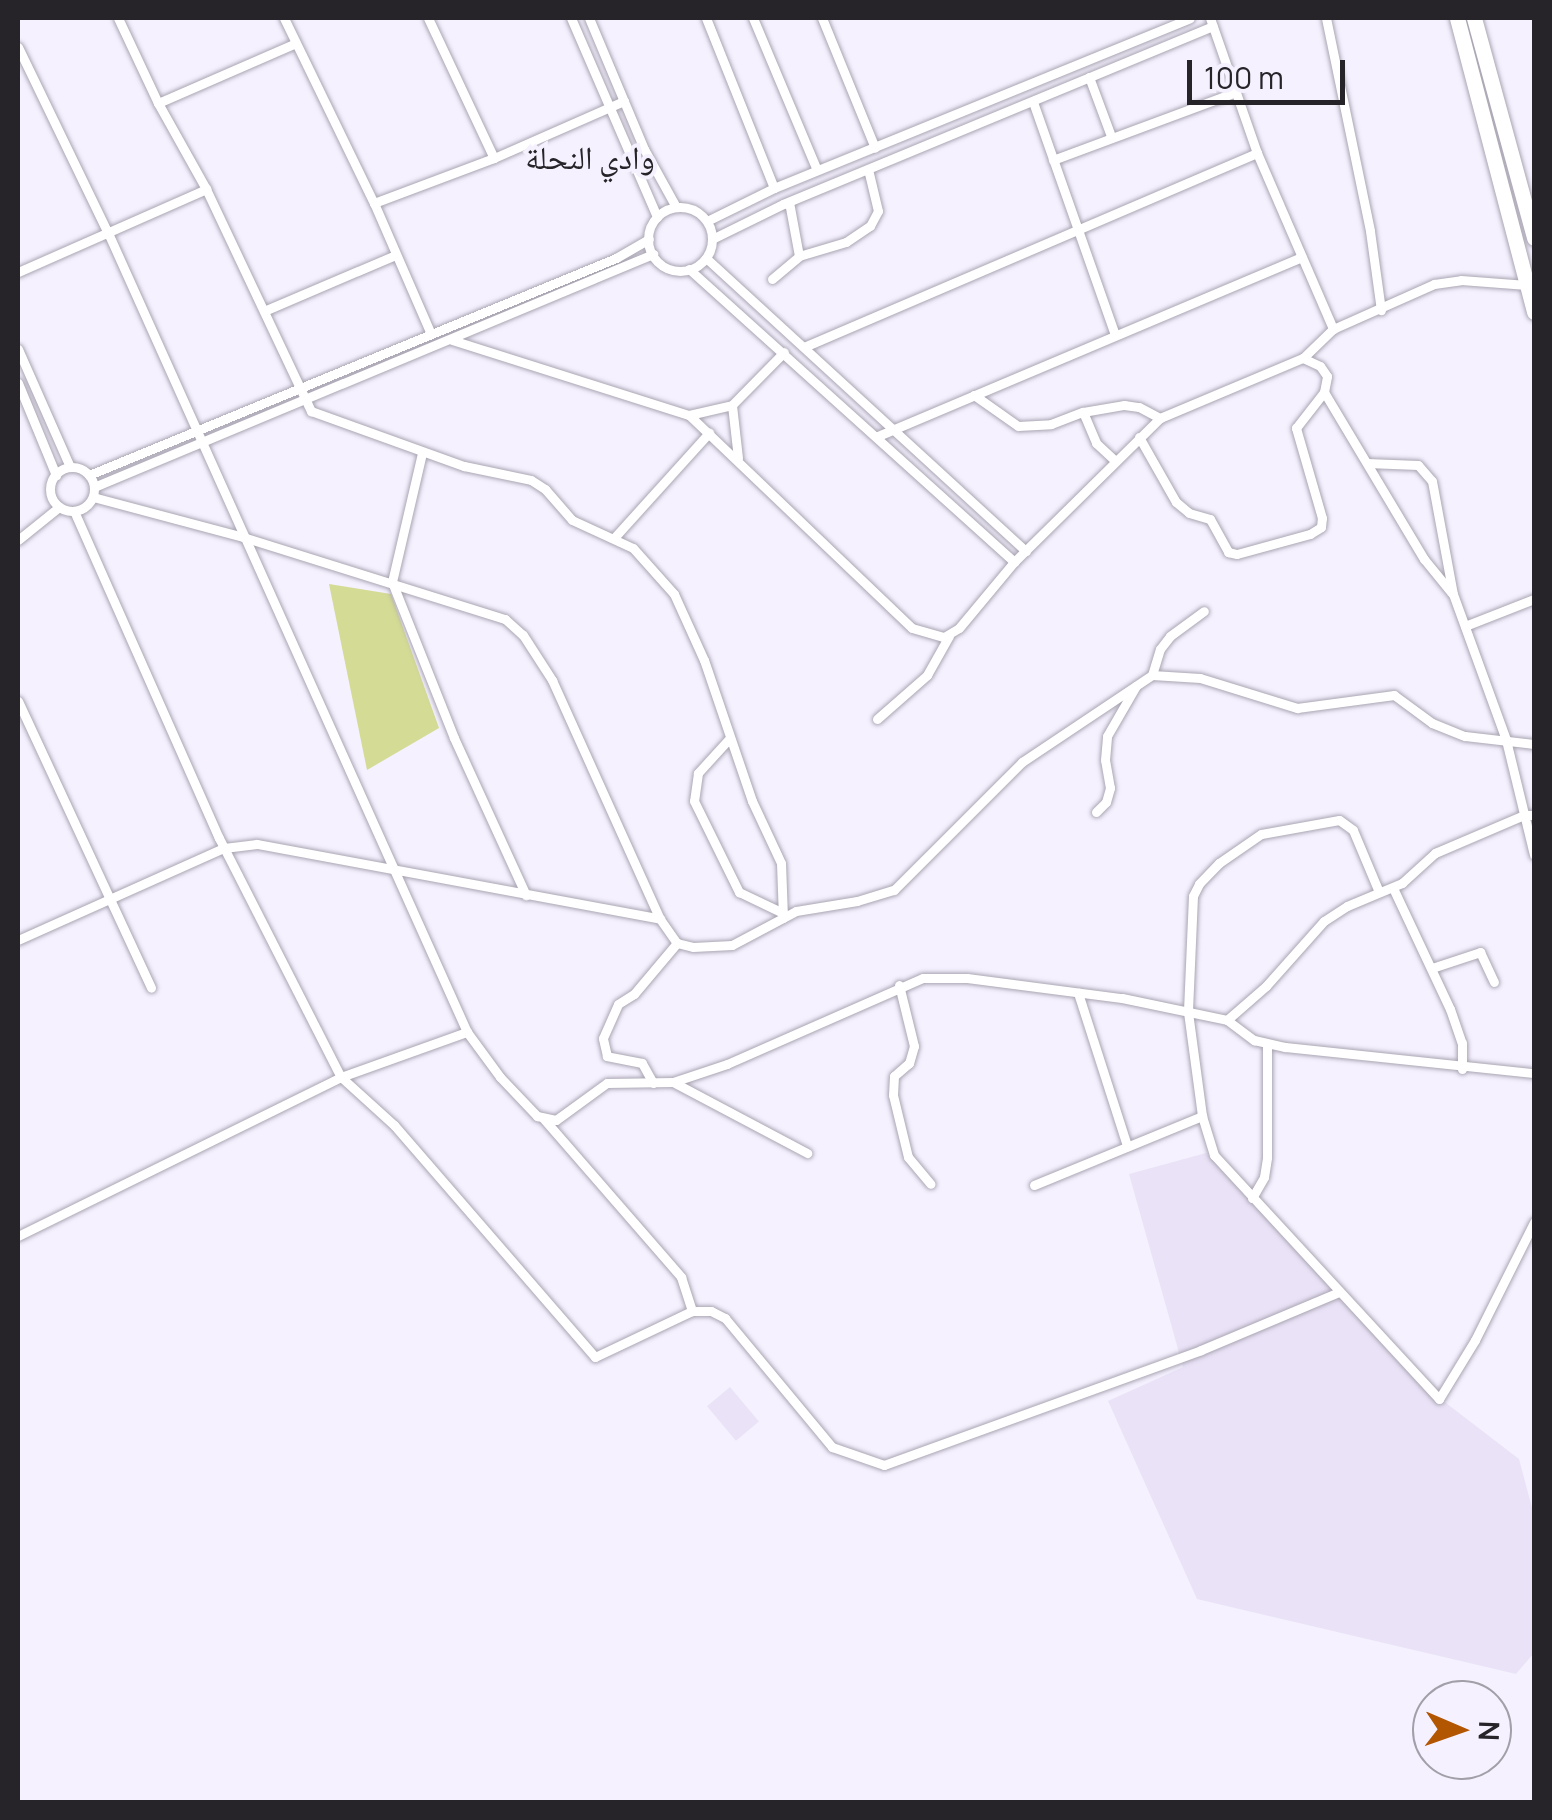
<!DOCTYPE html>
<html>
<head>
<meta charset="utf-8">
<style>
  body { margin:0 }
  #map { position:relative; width:1552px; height:1820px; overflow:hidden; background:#f5f1ff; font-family:Manrope,"Noto Naskh Arabic",sans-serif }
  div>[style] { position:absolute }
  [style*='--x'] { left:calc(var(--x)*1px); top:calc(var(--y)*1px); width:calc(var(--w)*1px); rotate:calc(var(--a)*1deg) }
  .built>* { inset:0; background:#eae3f8; transform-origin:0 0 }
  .green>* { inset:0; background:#d4db95 }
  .roads { filter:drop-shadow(0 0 2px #aaa5b2) drop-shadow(0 0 2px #aaa5b2) }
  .street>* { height:9px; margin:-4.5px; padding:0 4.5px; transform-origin:4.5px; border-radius:4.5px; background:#fff }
  .street>.ring { margin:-4.5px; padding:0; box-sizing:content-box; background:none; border:9px solid #fff; border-radius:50% }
  .highway>* { height:15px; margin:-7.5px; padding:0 7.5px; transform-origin:7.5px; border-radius:7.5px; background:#fff }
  span { translate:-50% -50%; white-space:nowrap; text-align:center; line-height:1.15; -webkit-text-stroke:8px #f5f1ff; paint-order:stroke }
  .neighbourhood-label { font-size:32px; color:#262429 }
  .frame { position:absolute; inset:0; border:20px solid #262429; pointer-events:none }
  .north { position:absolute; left:1412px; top:1680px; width:100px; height:100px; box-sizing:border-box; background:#f5f1ff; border:2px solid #a29fa9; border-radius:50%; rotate:92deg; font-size:28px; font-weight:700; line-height:40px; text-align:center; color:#262429 }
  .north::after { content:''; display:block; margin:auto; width:35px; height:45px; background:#b35602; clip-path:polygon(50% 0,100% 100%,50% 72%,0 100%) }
  .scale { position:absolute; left:1187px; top:60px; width:158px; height:45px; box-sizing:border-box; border:5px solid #262429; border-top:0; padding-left:12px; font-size:30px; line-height:35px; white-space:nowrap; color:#262429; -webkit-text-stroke:8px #f5f1ff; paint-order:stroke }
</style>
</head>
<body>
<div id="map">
  <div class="built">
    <div style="clip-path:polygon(1206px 1153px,1420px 1383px,1519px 1459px,1534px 1515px,1534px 1653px,1516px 1674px,1197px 1599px,1108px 1401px,1183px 1367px,1129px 1174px)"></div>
    <div style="left:730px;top:1387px;width:45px;height:30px;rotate:50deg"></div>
  </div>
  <div class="green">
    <div style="clip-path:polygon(329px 584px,391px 594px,439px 728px,367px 770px)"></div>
  </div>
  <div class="roads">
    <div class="street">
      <div style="--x:118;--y:18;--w:94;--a:64.8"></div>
      <div style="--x:158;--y:103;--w:98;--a:60.8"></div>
      <div style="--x:206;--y:189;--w:246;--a:64.7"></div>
      <div style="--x:311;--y:411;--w:163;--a:19.8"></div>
      <div style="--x:464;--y:466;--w:68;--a:11.8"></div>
      <div style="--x:531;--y:480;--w:17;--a:33"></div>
      <div style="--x:545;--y:489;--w:41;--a:48.9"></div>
      <div style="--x:572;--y:520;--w:67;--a:24.7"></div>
      <div style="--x:633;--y:548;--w:62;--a:48.3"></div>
      <div style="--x:674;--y:594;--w:72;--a:65.6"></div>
      <div style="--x:704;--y:660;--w:149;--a:71.2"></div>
      <div style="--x:752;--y:801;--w:68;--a:64.9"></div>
      <div style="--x:781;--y:863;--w:55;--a:87.9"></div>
      <div style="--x:284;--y:18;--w:206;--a:64.1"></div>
      <div style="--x:374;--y:203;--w:141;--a:66.5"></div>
      <div style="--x:428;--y:18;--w:155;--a:64.8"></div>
      <div style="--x:571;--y:18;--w:217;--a:66.6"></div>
      <div style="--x:589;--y:18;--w:142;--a:67.2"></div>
      <div style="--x:644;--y:149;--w:66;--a:61.1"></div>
      <div style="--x:706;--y:18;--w:183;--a:68.2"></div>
      <div style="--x:753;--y:18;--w:165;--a:67.2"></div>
      <div style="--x:822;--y:18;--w:140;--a:67.8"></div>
      <div style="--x:1210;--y:18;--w:143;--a:70.8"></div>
      <div style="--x:1257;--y:153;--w:192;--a:66.6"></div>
      <div style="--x:1326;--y:18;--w:217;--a:78.3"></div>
      <div style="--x:1370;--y:231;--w:80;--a:82.1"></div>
      <div style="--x:18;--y:47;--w:209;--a:64.2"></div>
      <div style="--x:109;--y:235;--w:874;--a:65.81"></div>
      <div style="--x:467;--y:1032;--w:56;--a:53.7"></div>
      <div style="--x:500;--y:1077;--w:54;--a:46.5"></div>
      <div style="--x:537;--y:1116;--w:19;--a:12"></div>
      <div style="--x:556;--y:1120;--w:63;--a:-36"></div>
      <div style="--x:607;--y:1083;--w:66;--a:-0.9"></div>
      <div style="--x:673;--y:1082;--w:57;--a:-18.4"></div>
      <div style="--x:727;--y:1064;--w:214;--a:-23.7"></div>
      <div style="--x:923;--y:978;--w:44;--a:0"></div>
      <div style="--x:967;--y:978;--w:156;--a:7.4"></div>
      <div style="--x:1122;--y:998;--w:107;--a:11.8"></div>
      <div style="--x:1227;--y:1020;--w:34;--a:37"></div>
      <div style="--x:1254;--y:1040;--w:32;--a:13"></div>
      <div style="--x:1285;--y:1047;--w:250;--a:6"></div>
      <div style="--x:1089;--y:77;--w:63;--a:69.6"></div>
      <div style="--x:1033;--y:102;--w:247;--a:70.6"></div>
      <div style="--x:158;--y:103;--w:150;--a:-23.5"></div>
      <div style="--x:1053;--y:160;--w:195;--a:-20.4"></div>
      <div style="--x:374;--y:203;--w:128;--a:-20.6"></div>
      <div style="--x:494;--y:158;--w:142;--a:-23.7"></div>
      <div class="ring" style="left:648px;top:207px;width:55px;height:55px"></div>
      <div style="--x:707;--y:221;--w:75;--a:-26.2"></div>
      <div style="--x:774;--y:188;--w:449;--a:-22.2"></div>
      <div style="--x:712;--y:239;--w:79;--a:-26.2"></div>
      <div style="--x:783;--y:204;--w:465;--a:-22.5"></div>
      <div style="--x:799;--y:256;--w:49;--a:-16.6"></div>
      <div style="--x:846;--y:242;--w:29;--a:-34"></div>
      <div style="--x:870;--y:226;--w:17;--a:-62"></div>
      <div style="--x:878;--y:211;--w:43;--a:-103.4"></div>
      <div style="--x:706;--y:258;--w:434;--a:42.5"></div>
      <div style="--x:689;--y:269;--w:438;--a:42"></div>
      <div style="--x:18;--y:272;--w:206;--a:-23.8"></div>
      <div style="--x:772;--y:279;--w:35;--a:-40"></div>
      <div style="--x:799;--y:256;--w:55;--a:-100.5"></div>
      <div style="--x:264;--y:311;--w:142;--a:-23.1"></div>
      <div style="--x:452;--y:340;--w:249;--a:17.6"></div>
      <div style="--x:689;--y:415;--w:44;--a:-13.1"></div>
      <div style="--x:804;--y:347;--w:493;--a:-23.2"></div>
      <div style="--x:18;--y:349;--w:129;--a:66.2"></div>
      <div style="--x:18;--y:383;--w:100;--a:67.6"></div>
      <div style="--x:1324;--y:392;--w:195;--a:59.1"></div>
      <div style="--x:1424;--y:559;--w:43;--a:50.7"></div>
      <div style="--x:974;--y:395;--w:54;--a:35.2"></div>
      <div style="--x:1018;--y:426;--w:33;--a:-3"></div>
      <div style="--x:1051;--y:424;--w:34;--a:-21"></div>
      <div style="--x:1083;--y:412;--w:42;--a:-9.7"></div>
      <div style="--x:1124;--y:405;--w:15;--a:8"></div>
      <div style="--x:1139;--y:407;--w:24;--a:28"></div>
      <div style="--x:1083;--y:412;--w:34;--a:67"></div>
      <div style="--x:1096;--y:443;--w:25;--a:43"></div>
      <div style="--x:689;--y:415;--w:308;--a:43.7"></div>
      <div style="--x:912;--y:628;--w:33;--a:16"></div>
      <div style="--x:944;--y:637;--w:17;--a:-31"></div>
      <div style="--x:959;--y:628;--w:86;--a:-50.2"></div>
      <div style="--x:1014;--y:562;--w:205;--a:-44.6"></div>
      <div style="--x:1160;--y:418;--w:155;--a:-22.8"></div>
      <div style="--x:1303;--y:358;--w:42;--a:-44"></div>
      <div style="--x:1333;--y:329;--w:111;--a:-24"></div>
      <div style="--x:1434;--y:284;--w:27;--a:-8"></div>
      <div style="--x:1461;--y:280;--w:66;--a:4.3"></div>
      <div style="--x:878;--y:436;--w:460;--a:-22.9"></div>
      <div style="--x:1139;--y:437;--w:75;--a:60.4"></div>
      <div style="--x:1176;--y:502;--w:17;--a:40"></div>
      <div style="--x:1189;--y:513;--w:22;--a:16"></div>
      <div style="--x:1210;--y:519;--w:38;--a:61"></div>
      <div style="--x:1228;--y:552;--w:9;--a:13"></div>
      <div style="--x:1237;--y:554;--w:76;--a:-15.3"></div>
      <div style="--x:1310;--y:534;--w:13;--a:-32"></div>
      <div style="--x:1321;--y:527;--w:9;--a:-84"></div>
      <div style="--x:1322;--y:518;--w:94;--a:-106.1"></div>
      <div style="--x:1296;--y:428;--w:46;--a:-52.1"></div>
      <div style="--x:1324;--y:392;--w:16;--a:-79"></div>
      <div style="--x:1327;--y:376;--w:12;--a:-125"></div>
      <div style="--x:1320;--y:366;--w:19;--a:-155"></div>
      <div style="--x:422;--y:453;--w:132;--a:103.1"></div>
      <div style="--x:392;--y:582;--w:168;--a:68.3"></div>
      <div style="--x:454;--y:738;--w:173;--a:65.4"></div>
      <div style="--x:738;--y:458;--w:53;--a:-96.5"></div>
      <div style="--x:732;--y:405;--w:74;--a:-45.5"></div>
      <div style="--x:1367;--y:463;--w:51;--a:2.2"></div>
      <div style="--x:1418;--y:465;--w:21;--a:49"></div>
      <div style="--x:1432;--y:481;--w:115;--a:79.5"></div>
      <div style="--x:1453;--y:594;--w:155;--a:70"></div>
      <div style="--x:1506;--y:740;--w:118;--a:76.3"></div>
      <div class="ring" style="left:50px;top:467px;width:35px;height:35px"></div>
      <div style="--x:89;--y:475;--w:570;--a:-22.38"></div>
      <div style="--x:616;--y:258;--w:38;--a:-30"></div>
      <div style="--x:94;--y:487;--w:606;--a:-22.63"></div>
      <div style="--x:93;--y:497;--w:155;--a:14.9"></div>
      <div style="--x:243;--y:537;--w:275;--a:17.4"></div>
      <div style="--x:505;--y:619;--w:24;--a:42"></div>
      <div style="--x:523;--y:635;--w:54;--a:57.2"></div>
      <div style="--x:552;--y:680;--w:262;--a:65.7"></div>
      <div style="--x:660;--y:919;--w:29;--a:55"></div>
      <div style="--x:677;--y:943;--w:16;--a:14"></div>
      <div style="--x:693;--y:947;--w:39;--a:-3"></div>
      <div style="--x:732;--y:945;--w:72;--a:-28"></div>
      <div style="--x:796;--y:911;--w:62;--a:-9.3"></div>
      <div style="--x:857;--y:901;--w:39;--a:-17"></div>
      <div style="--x:894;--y:890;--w:181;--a:-45"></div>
      <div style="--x:1022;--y:762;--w:156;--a:-33.8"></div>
      <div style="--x:1152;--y:675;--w:48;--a:3.6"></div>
      <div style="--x:1200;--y:678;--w:102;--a:17.2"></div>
      <div style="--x:1297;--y:708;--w:98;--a:-7.6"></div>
      <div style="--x:1394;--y:695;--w:47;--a:36.4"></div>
      <div style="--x:1432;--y:723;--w:35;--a:22"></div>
      <div style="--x:1465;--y:736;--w:69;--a:6.6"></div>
      <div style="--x:74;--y:511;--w:358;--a:66.1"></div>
      <div style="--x:219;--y:838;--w:268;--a:63"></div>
      <div style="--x:341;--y:1077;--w:72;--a:42.2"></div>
      <div style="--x:394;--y:1125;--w:307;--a:49.1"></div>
      <div style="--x:595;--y:1357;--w:107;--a:-25.4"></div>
      <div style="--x:692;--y:1311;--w:19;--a:0"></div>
      <div style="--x:711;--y:1311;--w:16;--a:27"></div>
      <div style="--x:725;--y:1318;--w:168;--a:50.3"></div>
      <div style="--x:832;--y:1447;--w:55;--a:19.1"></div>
      <div style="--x:884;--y:1465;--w:337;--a:-19.9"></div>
      <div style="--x:1201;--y:1350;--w:150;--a:-22.8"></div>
      <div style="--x:614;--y:538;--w:142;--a:-47.9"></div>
      <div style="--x:18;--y:540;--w:53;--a:-38.8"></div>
      <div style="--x:1465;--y:626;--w:74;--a:-21.4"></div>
      <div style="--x:1152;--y:675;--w:27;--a:-73"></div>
      <div style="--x:1160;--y:649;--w:16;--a:-52"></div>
      <div style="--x:1170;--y:636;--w:42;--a:-36.3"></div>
      <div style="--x:18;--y:701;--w:316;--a:65.1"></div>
      <div style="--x:877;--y:719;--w:67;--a:-41.3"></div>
      <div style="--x:927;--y:675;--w:45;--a:-60.6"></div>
      <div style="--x:728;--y:740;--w:45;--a:132.3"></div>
      <div style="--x:698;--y:773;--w:28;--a:98"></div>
      <div style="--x:694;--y:801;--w:102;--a:63.7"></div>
      <div style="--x:739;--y:892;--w:49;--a:25.5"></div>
      <div style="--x:1096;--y:812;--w:14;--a:-45"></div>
      <div style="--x:1106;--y:802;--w:15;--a:-74"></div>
      <div style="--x:1110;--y:788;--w:28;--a:-100"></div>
      <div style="--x:1105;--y:760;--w:24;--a:-85"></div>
      <div style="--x:1107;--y:736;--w:58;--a:-59.9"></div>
      <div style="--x:1393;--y:888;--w:134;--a:64.8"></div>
      <div style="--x:1450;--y:1009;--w:36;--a:71"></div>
      <div style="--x:1462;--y:1043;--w:26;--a:90"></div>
      <div style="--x:1379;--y:892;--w:67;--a:-112.8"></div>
      <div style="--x:1353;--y:830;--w:17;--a:-144"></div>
      <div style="--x:1339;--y:820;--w:79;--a:169.8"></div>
      <div style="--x:1261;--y:834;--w:51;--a:145.4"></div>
      <div style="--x:1219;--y:863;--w:29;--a:134"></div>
      <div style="--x:1199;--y:884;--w:13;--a:117"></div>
      <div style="--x:1193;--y:896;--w:116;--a:92.5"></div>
      <div style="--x:1188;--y:1012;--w:105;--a:82.3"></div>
      <div style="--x:1202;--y:1116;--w:41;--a:72.9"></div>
      <div style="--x:1214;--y:1155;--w:332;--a:47.3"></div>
      <div style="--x:1439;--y:1399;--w:69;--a:-58.6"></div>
      <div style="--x:1475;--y:1340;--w:132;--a:-63.4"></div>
      <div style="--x:18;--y:940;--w:226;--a:-24.1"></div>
      <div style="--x:224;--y:848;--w:33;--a:-7"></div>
      <div style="--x:257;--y:844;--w:410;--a:10.5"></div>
      <div style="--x:1432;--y:968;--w:51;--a:-18.4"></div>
      <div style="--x:1480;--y:952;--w:33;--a:65"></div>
      <div style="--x:899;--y:985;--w:63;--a:76.2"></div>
      <div style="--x:914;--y:1046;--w:18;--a:106"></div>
      <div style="--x:909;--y:1063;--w:20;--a:139"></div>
      <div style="--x:894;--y:1076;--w:19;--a:93"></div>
      <div style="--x:893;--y:1095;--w:64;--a:76.4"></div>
      <div style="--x:908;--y:1157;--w:35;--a:50"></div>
      <div style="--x:1078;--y:993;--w:161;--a:72.2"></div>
      <div style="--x:1227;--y:1020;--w:52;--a:-41.1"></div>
      <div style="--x:1266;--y:986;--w:87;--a:-48.3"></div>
      <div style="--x:1324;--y:921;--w:27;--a:-33"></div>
      <div style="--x:1347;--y:906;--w:60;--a:-22.7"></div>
      <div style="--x:1402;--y:883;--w:45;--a:-42.3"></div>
      <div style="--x:1435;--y:853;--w:97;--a:-23.1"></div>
      <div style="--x:1524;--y:815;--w:10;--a:0"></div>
      <div style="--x:673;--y:1082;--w:152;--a:27.9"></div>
      <div style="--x:653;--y:1083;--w:23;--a:-119"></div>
      <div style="--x:642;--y:1063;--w:36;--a:-169"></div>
      <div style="--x:607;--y:1056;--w:18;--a:-103"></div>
      <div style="--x:603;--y:1038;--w:37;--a:-66"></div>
      <div style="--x:618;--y:1004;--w:19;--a:-32"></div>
      <div style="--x:634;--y:994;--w:67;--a:-49.9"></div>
      <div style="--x:543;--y:1118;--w:211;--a:49"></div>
      <div style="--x:681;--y:1277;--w:36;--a:72"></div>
      <div style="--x:1034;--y:1185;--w:182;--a:-22.3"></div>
      <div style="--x:1252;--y:1198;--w:24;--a:-60"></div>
      <div style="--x:1264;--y:1177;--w:20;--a:-81"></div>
      <div style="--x:1267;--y:1157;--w:113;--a:-90"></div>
      <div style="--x:18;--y:1236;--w:360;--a:-26.2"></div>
      <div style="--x:341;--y:1077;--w:134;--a:-19.7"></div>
    </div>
    <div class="highway">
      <div style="--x:1457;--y:18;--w:304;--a:75.3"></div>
      <div style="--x:1474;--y:18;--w:228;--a:74.7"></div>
    </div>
  </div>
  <div class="neighbourhood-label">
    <span style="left:590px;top:157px">وادي النحلة</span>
  </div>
  <div class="frame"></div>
  <div class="north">N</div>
  <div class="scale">100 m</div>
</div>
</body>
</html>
